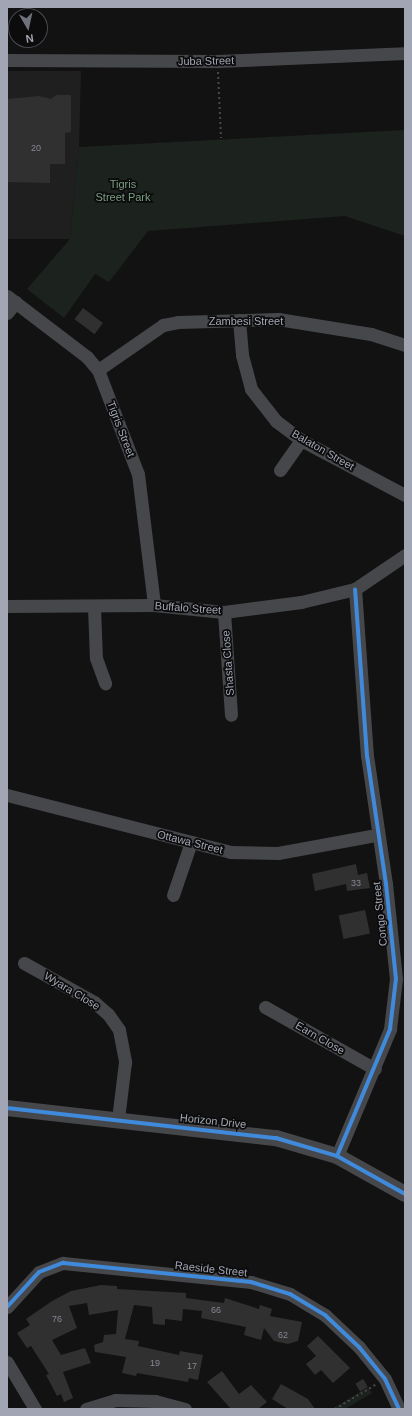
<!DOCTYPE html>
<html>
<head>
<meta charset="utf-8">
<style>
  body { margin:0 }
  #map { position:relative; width:412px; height:1416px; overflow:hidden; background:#121212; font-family:Arial,sans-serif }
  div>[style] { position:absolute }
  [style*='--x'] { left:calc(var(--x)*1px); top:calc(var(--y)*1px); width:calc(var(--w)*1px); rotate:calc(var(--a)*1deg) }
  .built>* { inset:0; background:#1f1f20 }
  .green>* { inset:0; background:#1c221d }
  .building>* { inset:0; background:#303031; transform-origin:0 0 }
  .path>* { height:2px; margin-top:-1px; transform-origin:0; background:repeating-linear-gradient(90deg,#48484c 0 2px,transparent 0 5px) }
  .minor>* { height:13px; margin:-6.5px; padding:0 6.5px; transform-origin:6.5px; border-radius:6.5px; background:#46474a }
  .tertiary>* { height:16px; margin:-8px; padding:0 8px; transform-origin:8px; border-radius:8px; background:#46474a }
  .cycleway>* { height:4px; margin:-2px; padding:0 2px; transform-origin:2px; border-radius:2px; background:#408adc }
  span { translate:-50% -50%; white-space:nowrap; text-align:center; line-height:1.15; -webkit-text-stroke:3.5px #0c0c0d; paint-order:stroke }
  .number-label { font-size:9px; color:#868892 }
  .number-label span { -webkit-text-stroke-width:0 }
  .street-label { font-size:11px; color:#a2a5b3 }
  .park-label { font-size:11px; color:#799e81 }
  .frame { position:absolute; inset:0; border:8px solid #a2a5b3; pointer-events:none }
  .north { position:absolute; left:8px; top:8px; width:40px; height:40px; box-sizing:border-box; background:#0c0c0d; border:1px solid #48494f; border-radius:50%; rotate:171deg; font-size:11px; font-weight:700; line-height:16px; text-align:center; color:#a2a5b3 }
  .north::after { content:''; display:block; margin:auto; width:14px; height:18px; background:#70727b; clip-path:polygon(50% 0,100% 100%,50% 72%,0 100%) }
</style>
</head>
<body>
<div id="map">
  <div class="built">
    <div style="clip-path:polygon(7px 71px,81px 71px,79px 147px,70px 239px,7px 239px)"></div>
  </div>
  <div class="green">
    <div style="clip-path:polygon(405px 130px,405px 236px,345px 216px,148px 231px,109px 282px,95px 274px,64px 318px,27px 289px,70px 239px,79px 147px)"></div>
    <div style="clip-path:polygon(368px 1387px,372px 1393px,345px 1409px,332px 1409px)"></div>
  </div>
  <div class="building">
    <div style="clip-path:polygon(56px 95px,71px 95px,71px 132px,65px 133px,65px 164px,50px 164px,50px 183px,7px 182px,7px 99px,39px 96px,51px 99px)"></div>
    <div style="left:83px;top:308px;width:25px;height:14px;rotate:37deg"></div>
    <div style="clip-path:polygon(356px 864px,358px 875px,367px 873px,370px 888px,347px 891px,346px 884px,315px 891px,312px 874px)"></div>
    <div style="left:365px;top:910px;width:24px;height:27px;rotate:78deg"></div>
    <div style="clip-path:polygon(101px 1285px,117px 1286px,117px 1289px,186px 1293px,186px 1298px,224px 1303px,225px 1298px,259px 1309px,260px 1305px,272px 1309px,270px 1316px,302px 1322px,298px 1341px,288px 1344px,274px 1341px,264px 1328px,261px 1340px,244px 1335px,246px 1327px,201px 1318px,202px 1311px,183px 1309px,182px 1321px,165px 1319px,165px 1325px,153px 1324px,152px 1307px,134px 1305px,125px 1339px,139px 1341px,138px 1346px,179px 1355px,180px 1351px,203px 1355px,198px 1380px,189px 1378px,188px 1382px,137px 1373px,136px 1376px,122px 1373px,126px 1357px,95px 1352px,94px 1345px,103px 1342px,104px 1335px,116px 1334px,118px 1310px,89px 1315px,87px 1303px,69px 1306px,77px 1328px,52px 1340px,61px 1355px,85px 1348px,91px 1363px,63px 1372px,73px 1398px,64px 1402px,61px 1394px,57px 1396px,46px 1375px,49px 1374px,31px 1346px,27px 1348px,17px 1333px,30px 1325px,26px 1319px,52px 1301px,71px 1291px)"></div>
    <div style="clip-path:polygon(318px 1336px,350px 1368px,333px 1383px,321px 1370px,315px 1375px,306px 1364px,316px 1356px,307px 1346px)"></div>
    <div style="clip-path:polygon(222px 1371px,239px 1394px,251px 1385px,267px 1402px,258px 1409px,231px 1409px,207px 1382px)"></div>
    <div style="left:363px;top:1379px;width:9px;height:9px;rotate:58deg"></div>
    <div style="clip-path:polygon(281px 1384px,308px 1399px,315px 1409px,288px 1409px,272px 1399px)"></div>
  </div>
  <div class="path">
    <div style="--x:218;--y:72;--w:66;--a:87.4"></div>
    <div style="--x:335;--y:1409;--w:47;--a:-31"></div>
  </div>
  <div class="minor">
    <div style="--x:7;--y:60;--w:210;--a:0.3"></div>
    <div style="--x:217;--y:61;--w:188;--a:-2.4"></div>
    <div style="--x:7;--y:296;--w:101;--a:37.3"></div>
    <div style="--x:87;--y:357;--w:17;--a:50"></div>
    <div style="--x:98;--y:370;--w:111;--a:69"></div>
    <div style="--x:138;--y:474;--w:132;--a:83"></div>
    <div style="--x:7;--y:313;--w:14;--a:-51"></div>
    <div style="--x:239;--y:320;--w:35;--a:85"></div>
    <div style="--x:242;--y:355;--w:35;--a:75"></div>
    <div style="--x:251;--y:389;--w:41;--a:52"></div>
    <div style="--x:276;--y:421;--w:31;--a:37"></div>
    <div style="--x:301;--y:440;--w:118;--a:27.9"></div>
    <div style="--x:98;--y:370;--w:79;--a:-34.7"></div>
    <div style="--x:163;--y:325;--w:15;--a:-11"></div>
    <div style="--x:178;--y:322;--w:100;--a:-1.7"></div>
    <div style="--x:278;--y:319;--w:94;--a:9.2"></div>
    <div style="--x:371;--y:334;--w:36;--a:18"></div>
    <div style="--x:280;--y:470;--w:37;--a:-55"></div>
    <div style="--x:7;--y:606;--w:147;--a:-0.4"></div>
    <div style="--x:154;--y:605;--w:70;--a:5.7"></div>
    <div style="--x:224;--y:612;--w:78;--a:-7.4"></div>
    <div style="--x:301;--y:602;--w:56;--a:-13.5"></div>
    <div style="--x:355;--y:589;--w:60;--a:-34.2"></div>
    <div style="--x:94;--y:607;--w:51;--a:87.8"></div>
    <div style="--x:96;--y:658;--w:27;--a:70"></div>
    <div style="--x:224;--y:612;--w:103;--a:86.1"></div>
    <div style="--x:7;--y:795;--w:230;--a:14.3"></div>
    <div style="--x:230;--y:852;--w:48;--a:1.2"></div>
    <div style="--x:278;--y:853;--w:100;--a:-10.4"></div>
    <div style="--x:173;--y:895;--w:56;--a:-71.2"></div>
    <div style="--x:24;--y:963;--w:80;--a:29.1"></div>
    <div style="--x:94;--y:1002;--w:18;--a:41"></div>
    <div style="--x:108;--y:1014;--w:19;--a:55"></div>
    <div style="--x:119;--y:1030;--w:33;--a:79"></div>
    <div style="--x:125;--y:1062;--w:57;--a:97"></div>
    <div style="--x:265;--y:1007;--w:126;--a:29.4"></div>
    <div style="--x:337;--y:1156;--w:138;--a:-67.3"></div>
    <div style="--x:390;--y:1029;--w:50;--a:-83.2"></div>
    <div style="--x:396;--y:979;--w:96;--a:-96"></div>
    <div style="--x:386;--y:884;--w:129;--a:-98.4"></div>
    <div style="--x:367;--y:756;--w:167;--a:-94.1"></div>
    <div style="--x:7;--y:1307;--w:47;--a:-47.6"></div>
    <div style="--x:39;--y:1272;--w:26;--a:-21"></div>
    <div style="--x:63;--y:1263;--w:189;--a:5.8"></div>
    <div style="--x:251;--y:1282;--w:41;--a:17.1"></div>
    <div style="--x:290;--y:1294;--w:41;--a:31"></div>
    <div style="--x:325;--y:1315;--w:47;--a:43.3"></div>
    <div style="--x:359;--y:1347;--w:41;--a:50.9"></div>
    <div style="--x:385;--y:1379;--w:33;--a:65"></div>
    <div style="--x:7;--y:1362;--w:55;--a:59.2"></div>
    <div style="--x:86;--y:1409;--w:30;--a:-17"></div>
    <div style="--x:115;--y:1400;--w:40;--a:1.4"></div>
    <div style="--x:155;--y:1401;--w:31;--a:15"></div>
  </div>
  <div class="tertiary">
    <div style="--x:7;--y:1108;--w:271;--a:6.4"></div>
    <div style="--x:276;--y:1138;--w:64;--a:16.4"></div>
    <div style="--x:337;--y:1156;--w:78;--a:29.2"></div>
  </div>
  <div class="cycleway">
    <div style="--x:7;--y:1108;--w:271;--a:6.4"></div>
    <div style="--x:276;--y:1138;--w:64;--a:16.4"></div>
    <div style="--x:337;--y:1156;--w:78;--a:29.2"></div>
    <div style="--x:337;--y:1156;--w:138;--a:-67.3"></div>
    <div style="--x:390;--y:1029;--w:50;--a:-83.2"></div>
    <div style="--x:396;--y:979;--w:96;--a:-96"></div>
    <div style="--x:386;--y:884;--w:129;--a:-98.4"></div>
    <div style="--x:367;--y:756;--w:167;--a:-94.1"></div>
    <div style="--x:7;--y:1307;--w:47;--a:-47.6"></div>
    <div style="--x:39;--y:1272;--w:26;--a:-21"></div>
    <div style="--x:63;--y:1263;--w:189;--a:5.8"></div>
    <div style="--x:251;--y:1282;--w:41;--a:17.1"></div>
    <div style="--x:290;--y:1294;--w:41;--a:31"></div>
    <div style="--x:325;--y:1315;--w:47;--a:43.3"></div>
    <div style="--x:359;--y:1347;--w:41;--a:50.9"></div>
    <div style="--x:385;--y:1379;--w:33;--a:65"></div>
  </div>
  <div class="number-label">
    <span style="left:36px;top:148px">20</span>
    <span style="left:356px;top:883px">33</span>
    <span style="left:216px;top:1310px">66</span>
    <span style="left:57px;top:1319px">76</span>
    <span style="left:283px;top:1335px">62</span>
    <span style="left:155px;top:1363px">19</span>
    <span style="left:192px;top:1366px">17</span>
  </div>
  <div class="street-label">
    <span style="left:206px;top:61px;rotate:-1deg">Juba Street</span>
    <span style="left:246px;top:321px">Zambesi Street</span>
    <span style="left:121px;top:429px;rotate:69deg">Tigris Street</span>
    <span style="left:323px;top:450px;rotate:30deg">Balaton Street</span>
    <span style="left:188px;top:608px;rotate:4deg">Buffalo Street</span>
    <span style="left:228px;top:663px;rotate:-94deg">Shasta Close</span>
    <span style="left:190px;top:842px;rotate:14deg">Ottawa Street</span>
    <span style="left:380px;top:914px;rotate:-96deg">Congo Street</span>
    <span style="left:72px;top:991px;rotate:31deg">Wyara Close</span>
    <span style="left:320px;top:1038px;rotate:30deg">Earn Close</span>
    <span style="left:213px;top:1121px;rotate:6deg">Horizon Drive</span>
    <span style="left:211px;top:1269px;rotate:6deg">Raeside Street</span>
  </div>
  <div class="park-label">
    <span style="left:123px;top:191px">Tigris<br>Street Park</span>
  </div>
  <div class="frame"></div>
  <div class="north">N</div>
</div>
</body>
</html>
